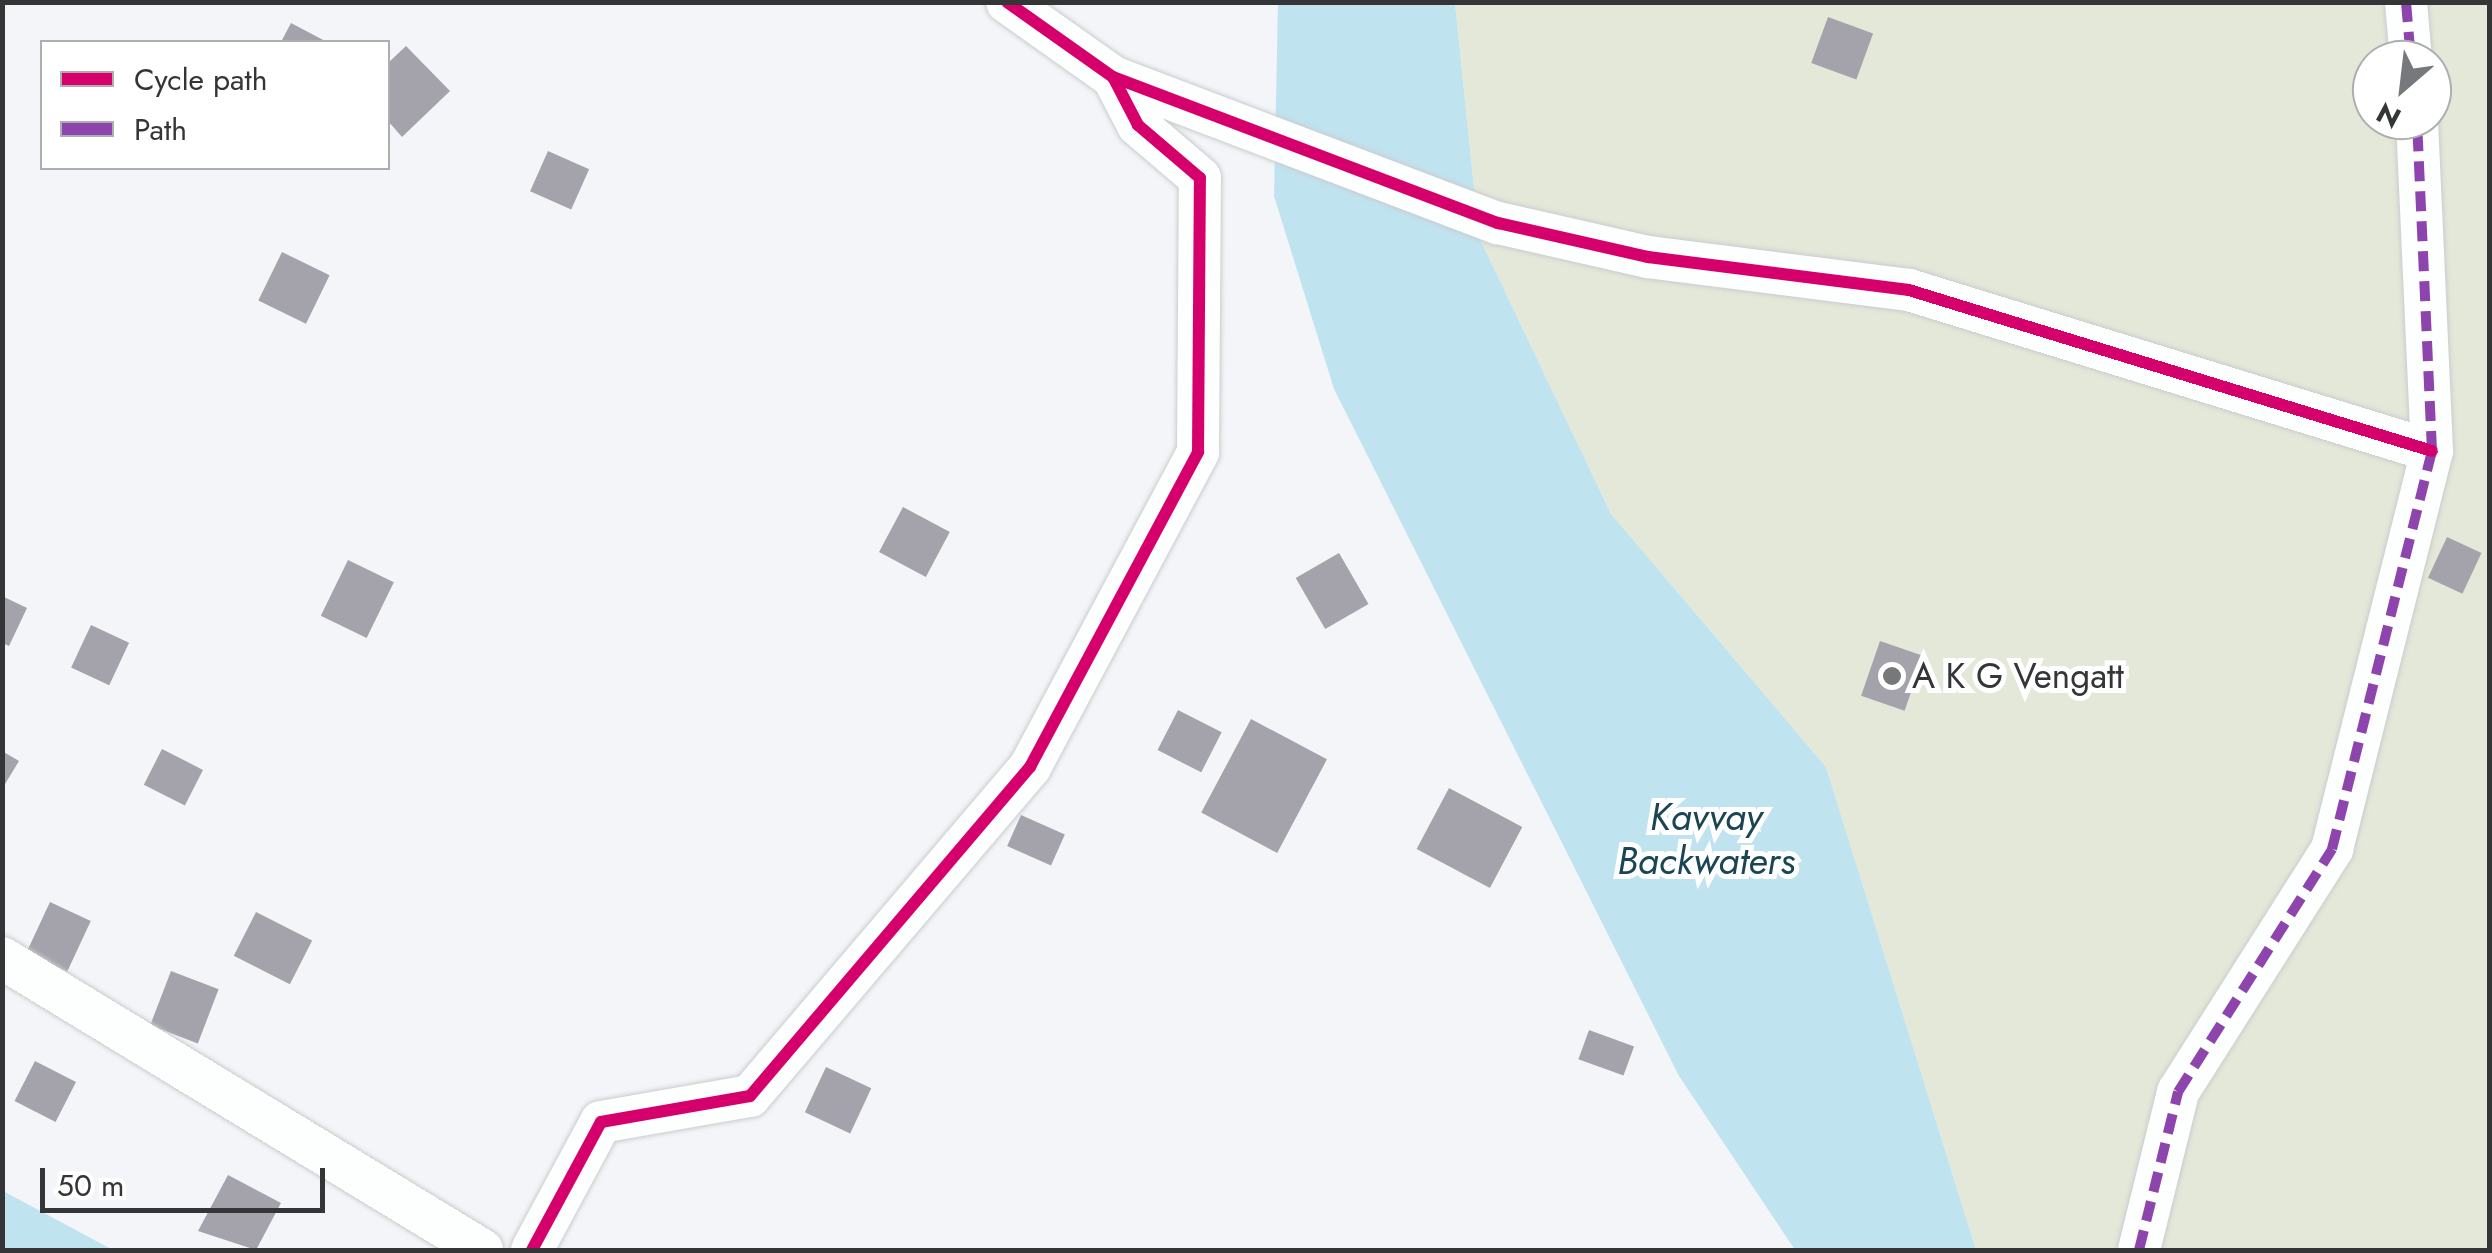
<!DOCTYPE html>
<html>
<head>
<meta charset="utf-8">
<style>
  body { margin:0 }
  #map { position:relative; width:2492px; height:1253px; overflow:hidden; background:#f3f5f8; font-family:Jost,sans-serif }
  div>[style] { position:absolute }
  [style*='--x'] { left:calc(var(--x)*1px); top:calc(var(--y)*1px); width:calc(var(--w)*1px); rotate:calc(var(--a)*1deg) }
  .green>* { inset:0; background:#e4e8d8 }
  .water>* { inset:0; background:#c0e3f0 }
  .building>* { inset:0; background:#a4a2aa; transform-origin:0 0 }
  .roads { filter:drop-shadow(0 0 2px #caccce) drop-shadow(0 0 2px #caccce) }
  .street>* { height:42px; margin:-21px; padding:0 21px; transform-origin:21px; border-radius:21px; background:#fdfefe }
  .quiet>* { height:10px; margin-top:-5px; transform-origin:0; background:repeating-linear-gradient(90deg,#8e44ad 0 20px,transparent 0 30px) }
  .cycleway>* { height:12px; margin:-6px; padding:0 6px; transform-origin:6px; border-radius:6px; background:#d6006c }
  .dots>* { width:28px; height:28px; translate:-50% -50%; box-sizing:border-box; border:5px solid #fff; border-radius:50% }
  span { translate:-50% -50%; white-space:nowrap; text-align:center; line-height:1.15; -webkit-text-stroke:10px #fff; paint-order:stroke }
  .poi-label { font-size:35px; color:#333537 }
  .left { translate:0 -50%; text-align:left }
  .water-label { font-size:38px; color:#1a4552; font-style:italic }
  .frame { position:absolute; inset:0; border:5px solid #333537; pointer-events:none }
  .legend { position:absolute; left:40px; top:40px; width:350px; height:130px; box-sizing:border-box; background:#fff; border:2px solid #adaeaf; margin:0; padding:12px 18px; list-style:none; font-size:30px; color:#333537 }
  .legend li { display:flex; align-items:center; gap:20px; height:50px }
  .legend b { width:50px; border:2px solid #adaeaf }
  .north { position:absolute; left:2352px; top:40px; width:100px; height:100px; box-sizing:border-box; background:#fff; border:2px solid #adaeaf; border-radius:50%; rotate:208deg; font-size:28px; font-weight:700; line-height:40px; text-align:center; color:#333537 }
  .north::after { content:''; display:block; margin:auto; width:35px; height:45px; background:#76787b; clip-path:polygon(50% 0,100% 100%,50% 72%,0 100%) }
  .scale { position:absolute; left:40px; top:1168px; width:285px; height:45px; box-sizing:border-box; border:5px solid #333537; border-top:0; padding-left:12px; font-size:30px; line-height:35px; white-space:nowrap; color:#333537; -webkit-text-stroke:8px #fff; paint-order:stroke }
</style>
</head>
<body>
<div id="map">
  <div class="green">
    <div style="clip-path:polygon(evenodd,1455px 3px,2489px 3px,2489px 1250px,1976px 1250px,1826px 767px,1611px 514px,1479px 237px,1455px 3px,2372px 60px,2432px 60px,2432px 120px,2372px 120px,2372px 60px)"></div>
  </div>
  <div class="water">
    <div style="clip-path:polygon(1278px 3px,1455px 3px,1479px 237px,1611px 514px,1826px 767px,1976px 1250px,1795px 1250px,1679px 1076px,1334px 389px,1274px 196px)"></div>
    <div style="clip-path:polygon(3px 1191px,113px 1250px,3px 1250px)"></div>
  </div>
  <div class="building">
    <div style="left:1828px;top:17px;width:48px;height:49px;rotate:20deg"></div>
    <div style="clip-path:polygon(291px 23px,327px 42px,281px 42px)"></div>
    <div style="clip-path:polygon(406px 46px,450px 91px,402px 137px,388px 121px,388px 63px)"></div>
    <div style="left:548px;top:151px;width:45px;height:44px;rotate:24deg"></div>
    <div style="left:282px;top:252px;width:53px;height:54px;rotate:26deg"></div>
    <div style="left:903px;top:507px;width:53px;height:51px;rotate:28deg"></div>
    <div style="left:2447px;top:537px;width:38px;height:45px;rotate:25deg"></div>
    <div style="left:1339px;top:553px;width:59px;height:50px;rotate:60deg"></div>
    <div style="left:348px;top:560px;width:51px;height:62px;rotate:26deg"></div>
    <div style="clip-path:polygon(2px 596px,27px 608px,9px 646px,2px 643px)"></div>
    <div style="left:91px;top:625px;width:42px;height:47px;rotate:25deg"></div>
    <div style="left:1880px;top:641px;width:46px;height:58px;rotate:19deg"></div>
    <div style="left:1178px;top:710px;width:49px;height:45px;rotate:27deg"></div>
    <div style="left:1251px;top:719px;width:86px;height:106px;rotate:28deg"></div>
    <div style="left:162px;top:749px;width:46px;height:40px;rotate:27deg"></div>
    <div style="clip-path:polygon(2px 751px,19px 761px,2px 789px)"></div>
    <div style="left:1449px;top:788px;width:83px;height:69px;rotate:28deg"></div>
    <div style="left:1021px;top:815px;width:48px;height:34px;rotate:24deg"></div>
    <div style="left:50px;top:902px;width:45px;height:56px;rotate:25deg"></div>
    <div style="left:256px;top:912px;width:63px;height:49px;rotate:27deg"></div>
    <div style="left:171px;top:971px;width:51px;height:58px;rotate:21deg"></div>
    <div style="left:1589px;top:1030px;width:48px;height:31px;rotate:20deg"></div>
    <div style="left:35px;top:1061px;width:46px;height:45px;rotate:27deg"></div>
    <div style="left:826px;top:1067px;width:50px;height:50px;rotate:25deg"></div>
    <div style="clip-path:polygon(228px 1175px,281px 1203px,256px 1250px,198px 1231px)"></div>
  </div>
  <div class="roads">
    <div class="street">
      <div style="--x:1007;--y:2;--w:130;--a:35.3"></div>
      <div style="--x:1113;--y:77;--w:412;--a:20.8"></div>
      <div style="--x:1498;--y:223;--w:154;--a:12.8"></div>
      <div style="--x:1648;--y:257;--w:263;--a:7.2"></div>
      <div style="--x:1909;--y:290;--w:547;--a:17.11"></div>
      <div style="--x:2406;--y:2;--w:58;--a:85.1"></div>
      <div style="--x:2;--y:958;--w:562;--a:31.31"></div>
      <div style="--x:532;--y:1250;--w:145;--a:-61.7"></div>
      <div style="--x:601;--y:1122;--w:151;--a:-9.9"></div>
      <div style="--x:750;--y:1096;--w:432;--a:-49.6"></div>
      <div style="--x:1030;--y:767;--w:357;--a:-61.9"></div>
      <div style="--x:1198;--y:452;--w:274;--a:-89.6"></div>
      <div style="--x:1200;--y:178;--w:82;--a:-139.5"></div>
      <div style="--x:1138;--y:125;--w:54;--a:-117.5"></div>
      <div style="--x:2139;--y:1250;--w:163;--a:-76.1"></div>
      <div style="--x:2178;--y:1092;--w:288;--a:-57.6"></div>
      <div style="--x:2332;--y:849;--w:410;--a:-75.9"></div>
      <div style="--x:2432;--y:451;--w:331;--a:-92.6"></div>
    </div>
  </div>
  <div class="quiet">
    <div style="--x:2406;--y:2;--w:58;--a:85.1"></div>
    <div style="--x:2139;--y:1250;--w:163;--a:-76.1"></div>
    <div style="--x:2178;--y:1092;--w:288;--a:-57.6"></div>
    <div style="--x:2332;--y:849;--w:410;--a:-75.9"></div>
    <div style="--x:2432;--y:451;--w:331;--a:-92.6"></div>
  </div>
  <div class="cycleway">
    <div style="--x:1007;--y:2;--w:130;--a:35.3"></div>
    <div style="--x:1113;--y:77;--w:412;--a:20.8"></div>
    <div style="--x:1498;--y:223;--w:154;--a:12.8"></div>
    <div style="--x:1648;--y:257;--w:263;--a:7.2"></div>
    <div style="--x:1909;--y:290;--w:547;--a:17.11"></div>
    <div style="--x:532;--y:1250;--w:145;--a:-61.7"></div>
    <div style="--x:601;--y:1122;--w:151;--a:-9.9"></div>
    <div style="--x:750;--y:1096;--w:432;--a:-49.6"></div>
    <div style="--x:1030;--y:767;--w:357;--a:-61.9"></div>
    <div style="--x:1198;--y:452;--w:274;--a:-89.6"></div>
    <div style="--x:1200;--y:178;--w:82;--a:-139.5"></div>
    <div style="--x:1138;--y:125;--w:54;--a:-117.5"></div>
  </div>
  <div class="dots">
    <div style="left:1892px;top:676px;background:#76787b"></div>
  </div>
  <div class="poi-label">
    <span class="left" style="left:1912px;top:676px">A K G Vengatt</span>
  </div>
  <div class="water-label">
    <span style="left:1706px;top:839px">Kavvay<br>Backwaters</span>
  </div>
  <div class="frame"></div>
  <ul class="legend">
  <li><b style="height:12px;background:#d6006c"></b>Cycle path</li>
  <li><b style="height:12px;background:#8e44ad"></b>Path</li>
  </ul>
  <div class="north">N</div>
  <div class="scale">50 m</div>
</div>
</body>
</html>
